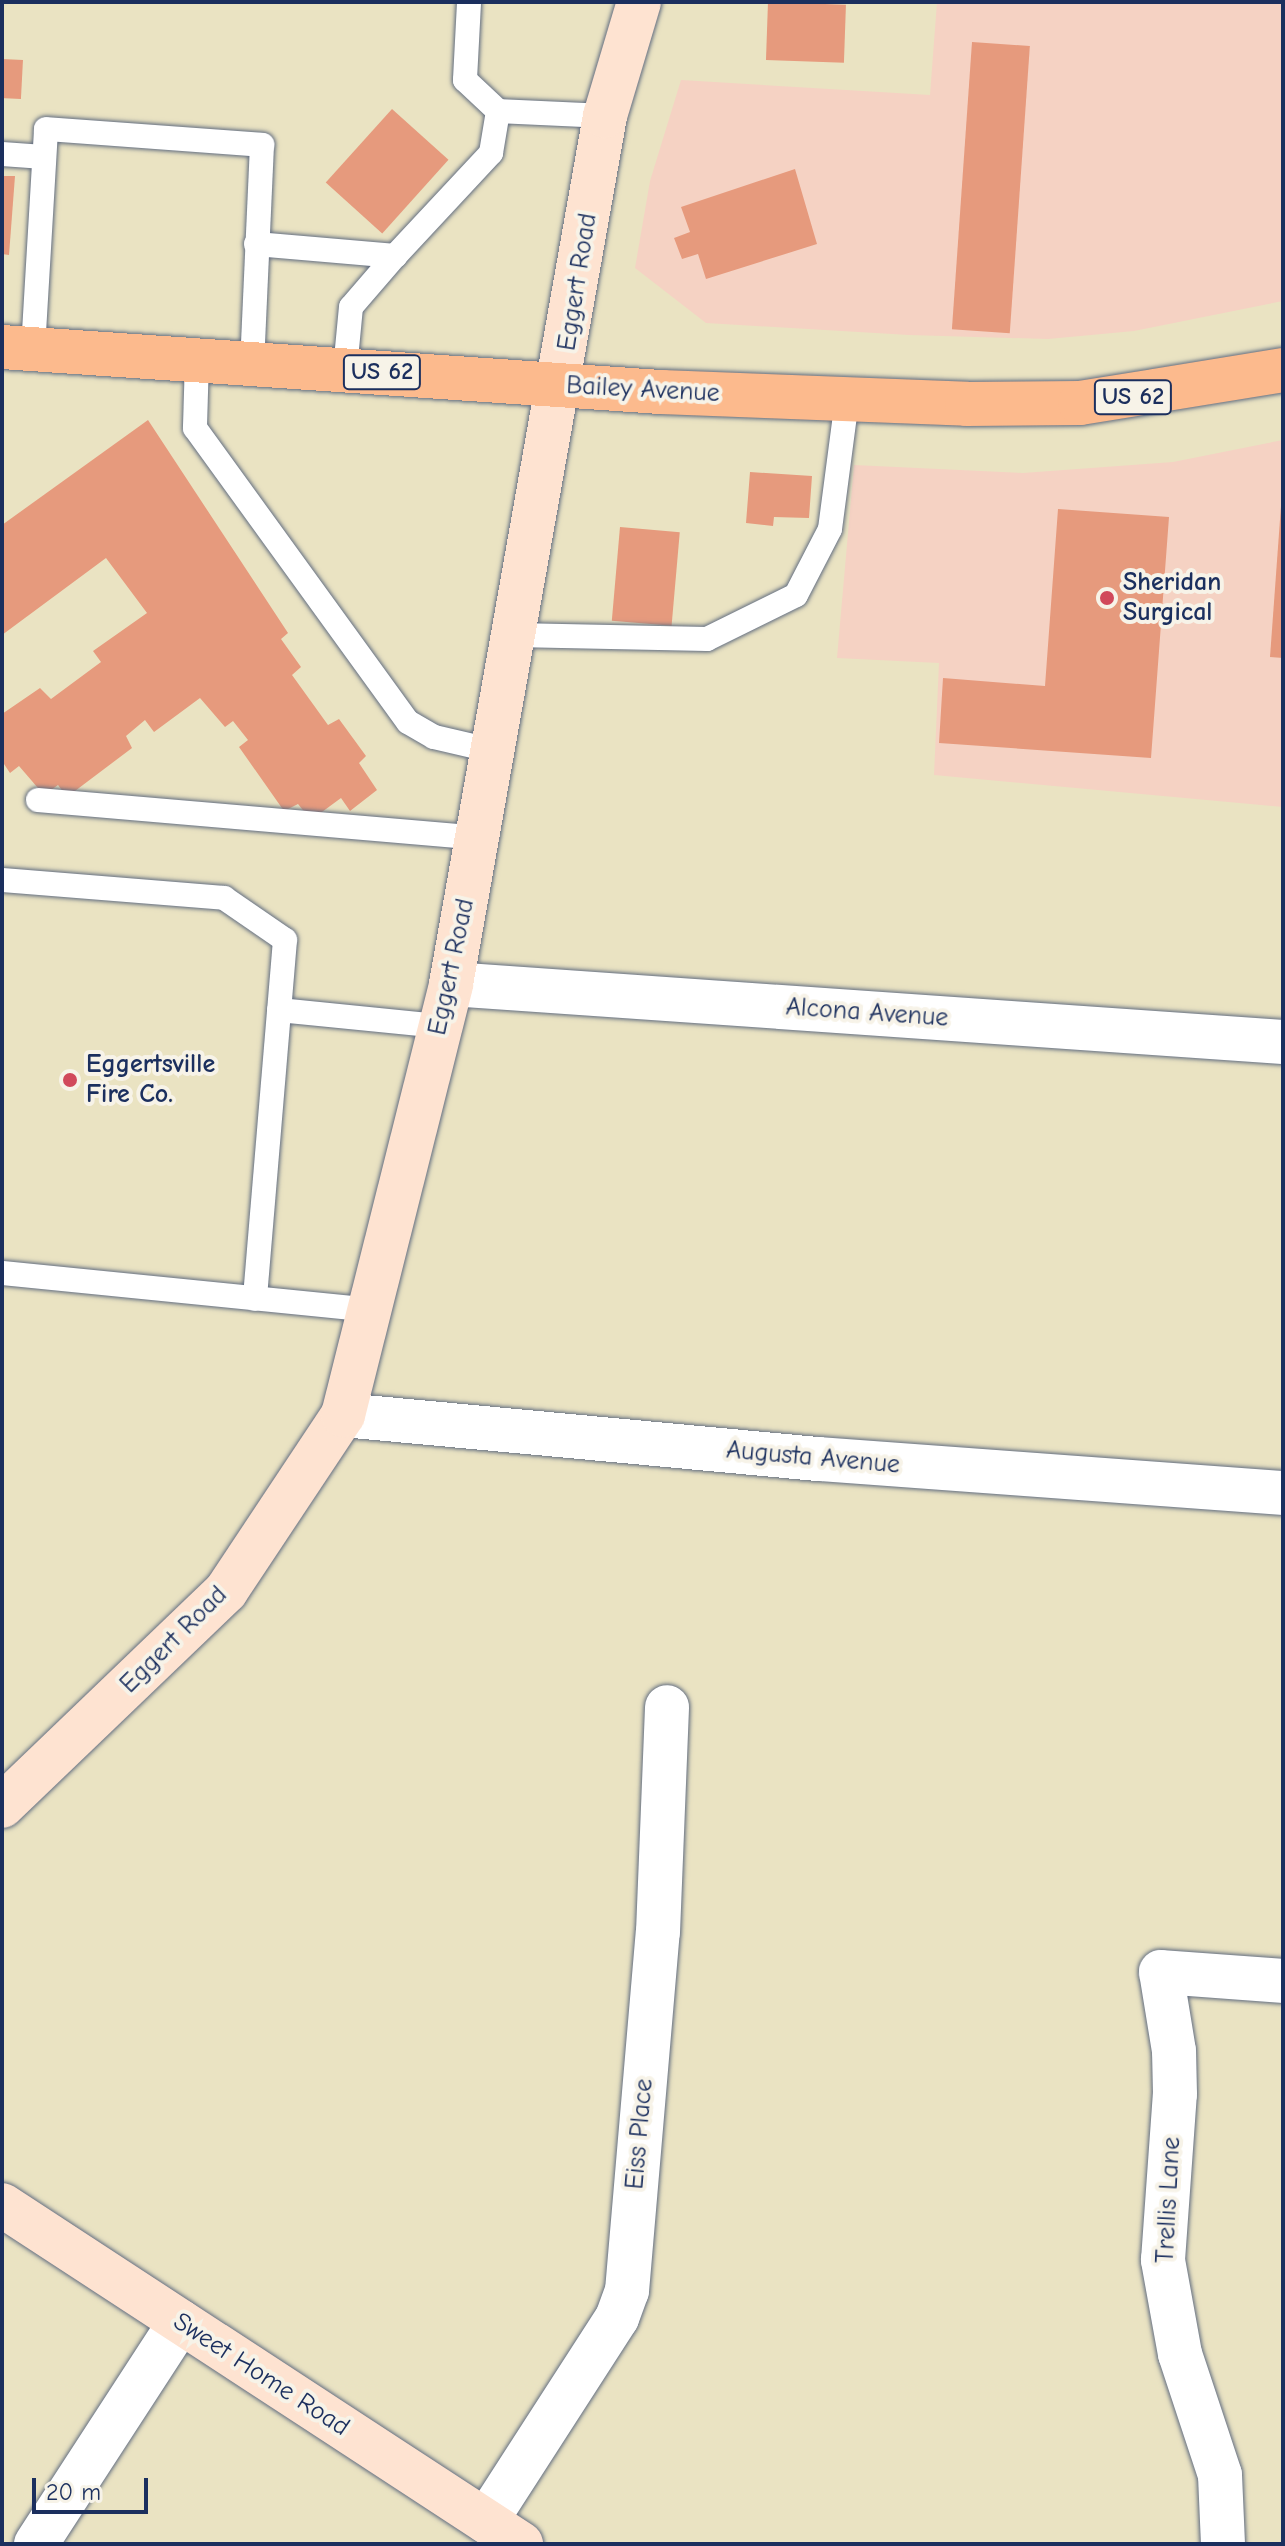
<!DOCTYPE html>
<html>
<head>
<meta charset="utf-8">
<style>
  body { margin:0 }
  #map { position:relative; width:1285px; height:2546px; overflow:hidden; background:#eae3c2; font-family:"Comic Neue",sans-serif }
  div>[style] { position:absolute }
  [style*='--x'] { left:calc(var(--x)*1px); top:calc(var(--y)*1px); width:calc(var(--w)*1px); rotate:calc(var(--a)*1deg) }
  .built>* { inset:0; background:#f5d2c3 }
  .building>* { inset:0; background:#e69a7d; transform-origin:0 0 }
  .roads { filter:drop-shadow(0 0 2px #636e81) drop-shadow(0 0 2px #636e81) }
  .lane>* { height:24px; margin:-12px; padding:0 12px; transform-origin:12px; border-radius:12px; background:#fff }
  .street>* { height:44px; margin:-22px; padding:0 22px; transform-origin:22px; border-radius:22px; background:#fff }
  .secondary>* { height:44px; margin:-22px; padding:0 22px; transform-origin:22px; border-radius:22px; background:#fee3d1 }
  .primary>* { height:44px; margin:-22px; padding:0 22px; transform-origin:22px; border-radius:22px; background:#fcba8d }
  .dots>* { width:22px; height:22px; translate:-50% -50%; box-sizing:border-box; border:4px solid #f7f3e8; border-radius:50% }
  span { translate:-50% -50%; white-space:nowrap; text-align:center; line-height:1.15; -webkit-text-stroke:8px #f7f3e8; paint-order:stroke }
  .shield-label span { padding:2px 6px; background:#f7f3e8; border:2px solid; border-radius:6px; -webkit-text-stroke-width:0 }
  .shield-label { font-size:24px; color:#1b2f5e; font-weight:700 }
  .street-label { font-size:26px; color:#1b2f5e }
  .poi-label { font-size:26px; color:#1b2f5e; font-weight:700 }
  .left { translate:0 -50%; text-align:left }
  .frame { position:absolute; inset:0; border:4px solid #1b2f5e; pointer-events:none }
  .scale { position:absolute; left:32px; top:2478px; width:116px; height:36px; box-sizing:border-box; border:4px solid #1b2f5e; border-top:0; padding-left:10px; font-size:24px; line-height:28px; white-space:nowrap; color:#1b2f5e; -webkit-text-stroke:6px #f7f3e8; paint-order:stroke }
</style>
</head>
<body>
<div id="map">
  <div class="built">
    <div style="clip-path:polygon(937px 2px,1283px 2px,1283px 301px,1134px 331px,1048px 339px,909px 335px,706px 323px,635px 268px,650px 181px,681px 80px,930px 95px)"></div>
    <div style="clip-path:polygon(1283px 440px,1283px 807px,934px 775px,939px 663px,837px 658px,854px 465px,1023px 473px,1173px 462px)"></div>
  </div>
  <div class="building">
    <div style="left:768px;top:2px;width:78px;height:58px;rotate:2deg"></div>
    <div style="left:972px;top:42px;width:58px;height:288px;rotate:4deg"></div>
    <div style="left:2px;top:59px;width:21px;height:39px;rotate:3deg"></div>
    <div style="left:392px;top:109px;width:76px;height:99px;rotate:42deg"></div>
    <div style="clip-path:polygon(795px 169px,817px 244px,706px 279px,698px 254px,682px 259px,674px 238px,690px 232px,681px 207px)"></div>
    <div style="clip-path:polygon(2px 176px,15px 176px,9px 255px,2px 254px)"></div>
    <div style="clip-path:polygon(148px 420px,288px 633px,281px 639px,301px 667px,292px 675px,328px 725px,339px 719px,366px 756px,359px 763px,377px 790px,350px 811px,341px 798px,311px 820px,298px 804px,284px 811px,239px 747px,248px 740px,233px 721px,225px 727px,200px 698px,154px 732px,145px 720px,126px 736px,132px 748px,67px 797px,58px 785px,44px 795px,19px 766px,10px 773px,2px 761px,2px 714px,40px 688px,51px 699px,101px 662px,93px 651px,147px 613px,106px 558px,2px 635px,2px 525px)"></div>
    <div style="clip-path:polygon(750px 472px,812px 476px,809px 518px,774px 517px,773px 526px,746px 523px)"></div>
    <div style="clip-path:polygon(1281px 506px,1283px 506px,1283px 658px,1270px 657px)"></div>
    <div style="clip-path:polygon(1058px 509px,1169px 517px,1151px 758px,939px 743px,943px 678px,1045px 686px)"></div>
    <div style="left:620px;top:527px;width:60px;height:94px;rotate:5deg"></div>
  </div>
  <div class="roads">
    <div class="lane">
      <div style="--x:469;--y:3;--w:77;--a:93"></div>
      <div style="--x:465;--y:80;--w:45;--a:43.2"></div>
      <div style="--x:2;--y:154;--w:42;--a:4.1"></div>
      <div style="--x:256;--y:244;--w:140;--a:4.9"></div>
      <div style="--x:395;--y:256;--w:67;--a:130.8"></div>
      <div style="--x:351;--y:307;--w:62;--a:95.5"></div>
      <div style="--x:395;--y:256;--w:141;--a:-47"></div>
      <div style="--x:491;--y:153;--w:43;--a:-80.5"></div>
      <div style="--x:498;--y:111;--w:107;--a:2.7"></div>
      <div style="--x:33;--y:349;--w:220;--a:-86.6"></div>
      <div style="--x:46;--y:129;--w:217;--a:4.2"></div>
      <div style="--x:262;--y:145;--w:218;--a:92.6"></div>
      <div style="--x:197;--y:359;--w:69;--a:91.7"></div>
      <div style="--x:195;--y:428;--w:363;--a:54.1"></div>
      <div style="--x:408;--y:722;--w:30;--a:30"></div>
      <div style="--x:434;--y:737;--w:62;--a:13.1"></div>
      <div style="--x:514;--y:635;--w:193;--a:1.2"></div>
      <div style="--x:707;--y:639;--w:99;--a:-26.3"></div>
      <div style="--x:796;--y:595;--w:74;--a:-62.7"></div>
      <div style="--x:830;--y:529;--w:131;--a:-82.5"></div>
      <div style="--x:38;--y:800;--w:441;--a:4.9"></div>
      <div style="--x:2;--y:880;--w:223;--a:4.6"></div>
      <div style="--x:224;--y:898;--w:74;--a:34.5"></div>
      <div style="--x:285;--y:940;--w:360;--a:94.8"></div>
      <div style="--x:279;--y:1010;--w:162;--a:5.7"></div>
      <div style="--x:2;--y:1273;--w:370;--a:5.7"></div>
    </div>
    <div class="street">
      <div style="--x:451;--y:984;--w:834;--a:3.99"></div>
      <div style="--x:343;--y:1415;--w:478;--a:5.3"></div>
      <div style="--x:819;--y:1459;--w:465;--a:4.2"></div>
      <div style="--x:486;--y:2521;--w:242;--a:-57.2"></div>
      <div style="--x:617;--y:2318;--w:29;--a:-70"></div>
      <div style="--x:627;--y:2291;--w:360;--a:-85.1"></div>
      <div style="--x:658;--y:1932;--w:225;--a:-87.7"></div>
      <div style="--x:36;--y:2544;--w:265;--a:-57"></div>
      <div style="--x:1223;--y:2544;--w:69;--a:-92.5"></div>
      <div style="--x:1220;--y:2475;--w:127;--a:-108.3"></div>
      <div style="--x:1180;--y:2354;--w:96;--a:-100.3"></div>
      <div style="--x:1163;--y:2260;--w:166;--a:-85.9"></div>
      <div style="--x:1175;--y:2094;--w:43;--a:-91.3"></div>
      <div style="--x:1174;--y:2051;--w:80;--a:-99.3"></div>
      <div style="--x:1161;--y:1972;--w:122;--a:4.2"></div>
    </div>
    <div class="secondary">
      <div style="--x:2;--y:1806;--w:310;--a:-43.8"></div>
      <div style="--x:226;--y:1591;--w:211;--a:-56.4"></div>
      <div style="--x:343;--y:1415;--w:444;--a:-75.9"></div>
      <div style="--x:451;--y:984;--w:882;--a:-79.94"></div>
      <div style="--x:605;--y:116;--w:119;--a:-73.4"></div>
      <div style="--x:2;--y:2205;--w:620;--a:33.15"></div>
    </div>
    <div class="primary">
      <div style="--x:2;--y:347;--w:661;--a:3.91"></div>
      <div style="--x:661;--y:392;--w:306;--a:2.2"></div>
      <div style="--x:967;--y:404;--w:113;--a:-0.5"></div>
      <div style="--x:1080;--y:403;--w:206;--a:-9.2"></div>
    </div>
  </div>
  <div class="dots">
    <div style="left:1107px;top:598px;background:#d1495b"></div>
    <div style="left:70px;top:1080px;background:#d1495b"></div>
  </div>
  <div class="shield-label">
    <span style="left:382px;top:372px">US 62</span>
    <span style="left:1133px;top:397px">US 62</span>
  </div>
  <div class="street-label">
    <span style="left:578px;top:282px;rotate:-81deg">Eggert Road</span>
    <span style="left:643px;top:390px;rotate:3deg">Bailey Avenue</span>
    <span style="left:452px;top:967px;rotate:-78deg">Eggert Road</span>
    <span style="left:867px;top:1013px;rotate:4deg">Alcona Avenue</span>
    <span style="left:813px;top:1458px;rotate:5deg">Augusta Avenue</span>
    <span style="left:174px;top:1640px;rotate:-45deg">Eggert Road</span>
    <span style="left:640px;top:2134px;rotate:-85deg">Eiss Place</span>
    <span style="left:1169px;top:2200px;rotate:-87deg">Trellis Lane</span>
    <span style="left:261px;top:2375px;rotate:33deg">Sweet Home Road</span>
  </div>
  <div class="poi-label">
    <span class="left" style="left:1123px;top:598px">Sheridan<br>Surgical</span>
    <span class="left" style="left:86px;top:1080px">Eggertsville<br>Fire Co.</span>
  </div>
  <div class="frame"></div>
  <div class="scale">20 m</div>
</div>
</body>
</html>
